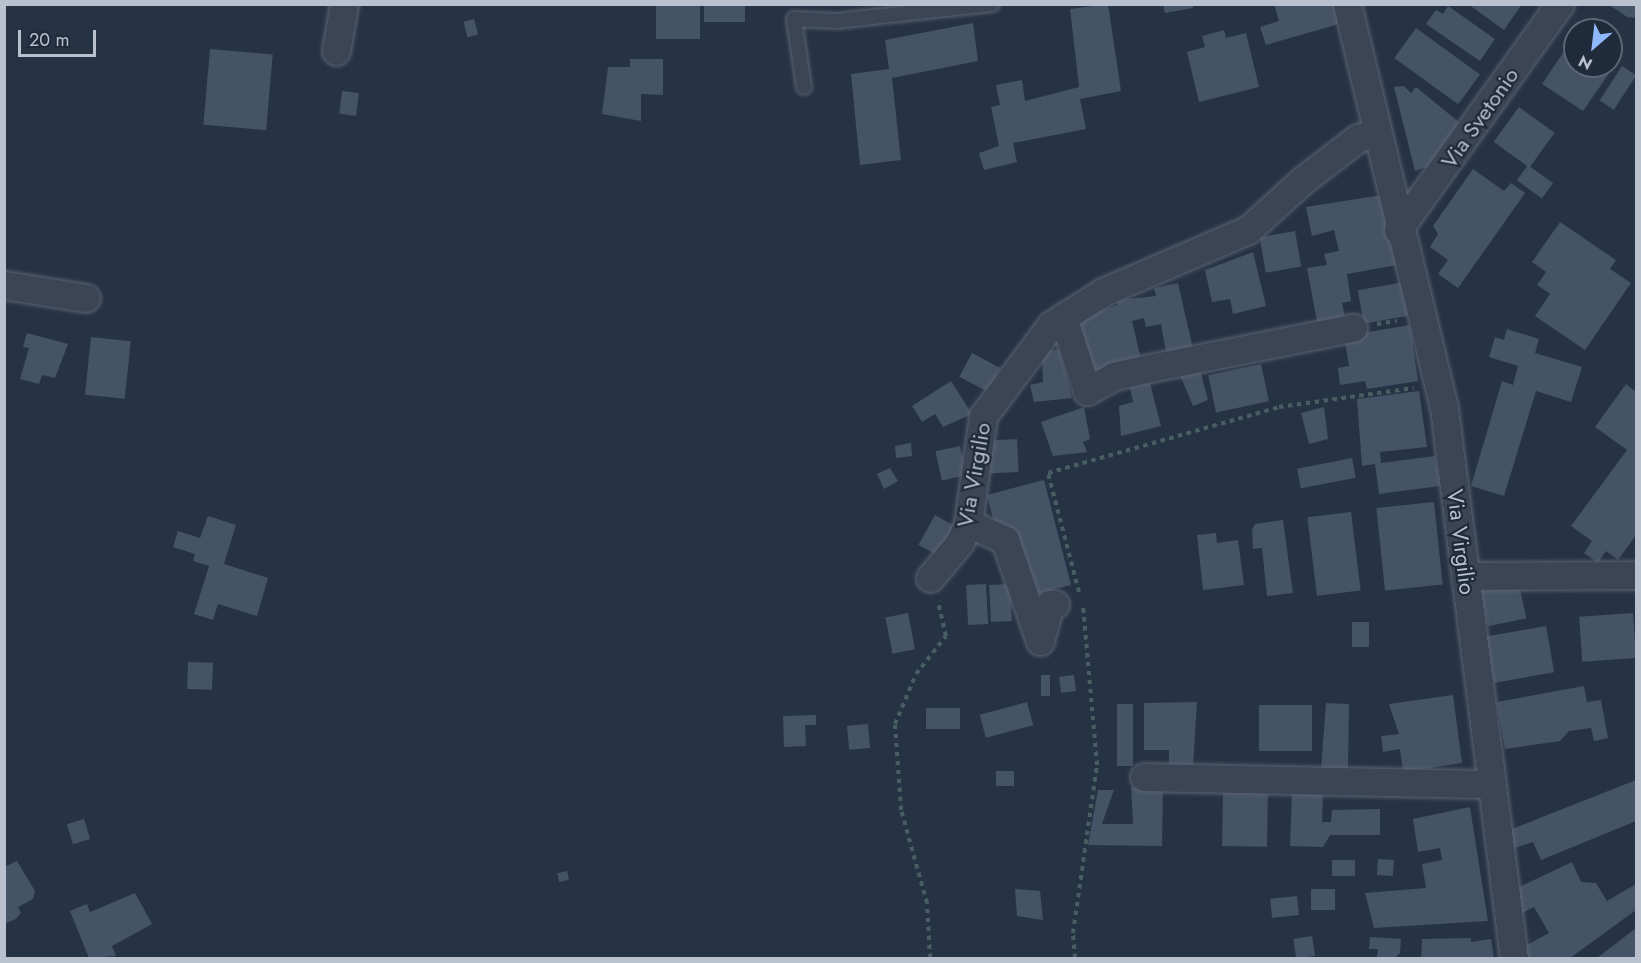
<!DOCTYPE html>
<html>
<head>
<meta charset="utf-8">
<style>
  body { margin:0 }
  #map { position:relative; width:1641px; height:963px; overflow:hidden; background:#263345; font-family:Jost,sans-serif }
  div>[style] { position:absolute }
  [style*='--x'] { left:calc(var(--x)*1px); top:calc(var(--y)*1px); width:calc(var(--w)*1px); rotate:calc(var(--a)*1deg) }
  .building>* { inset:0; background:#455367; transform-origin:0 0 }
  .path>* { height:4px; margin-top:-2px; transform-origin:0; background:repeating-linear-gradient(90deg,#475f62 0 4.5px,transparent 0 9px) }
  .roads { filter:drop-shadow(0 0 2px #5a6372) drop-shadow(0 0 2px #5a6372) }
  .lane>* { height:14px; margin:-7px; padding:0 7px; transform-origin:7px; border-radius:7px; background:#3b4555 }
  .street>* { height:27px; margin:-13.5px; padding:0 13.5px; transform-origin:13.5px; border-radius:13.5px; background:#3b4555 }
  span { translate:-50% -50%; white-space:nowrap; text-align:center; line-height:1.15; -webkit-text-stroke:4.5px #1f2a3a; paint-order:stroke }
  .street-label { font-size:22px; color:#b9c1ce }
  .frame { position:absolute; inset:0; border:6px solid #b9c1ce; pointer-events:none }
  .north { position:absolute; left:1563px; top:18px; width:60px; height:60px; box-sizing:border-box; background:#1f2a3a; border:2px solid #5d6675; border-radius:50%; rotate:208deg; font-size:16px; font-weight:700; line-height:24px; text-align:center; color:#b9c1ce }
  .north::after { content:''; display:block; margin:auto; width:21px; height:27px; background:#8fb8fd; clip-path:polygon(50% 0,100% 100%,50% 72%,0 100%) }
  .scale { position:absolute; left:18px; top:30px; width:78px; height:27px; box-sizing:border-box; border:3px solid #b9c1ce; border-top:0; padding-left:8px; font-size:18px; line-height:21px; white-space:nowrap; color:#b9c1ce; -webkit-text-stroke:4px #1f2a3a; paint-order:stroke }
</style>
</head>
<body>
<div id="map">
  <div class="building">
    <div style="left:656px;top:4px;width:44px;height:35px"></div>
    <div style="left:704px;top:4px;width:41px;height:18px"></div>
    <div style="clip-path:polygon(1108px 4px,1121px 91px,1080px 99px,1086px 129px,1013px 143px,1017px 162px,984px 170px,979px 153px,999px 146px,991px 107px,1000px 105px,996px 85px,1022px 80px,1025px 101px,1079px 87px,1070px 9px)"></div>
    <div style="clip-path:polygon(1163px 4px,1192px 4px,1193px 8px,1165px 13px)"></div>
    <div style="clip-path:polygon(1274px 4px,1334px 4px,1339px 24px,1266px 45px,1260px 27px,1279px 21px)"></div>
    <div style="clip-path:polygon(1468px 4px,1522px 4px,1504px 30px)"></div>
    <div style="clip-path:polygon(1608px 4px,1636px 4px,1636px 18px,1627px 17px)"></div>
    <div style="clip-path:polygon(1448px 6px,1495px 39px,1480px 61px,1426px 24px,1436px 10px,1443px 14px)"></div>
    <div style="left:474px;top:19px;width:16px;height:11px;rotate:75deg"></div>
    <div style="clip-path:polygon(973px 23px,978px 61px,892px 78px,901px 160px,860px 165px,851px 74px,889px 69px,885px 40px)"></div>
    <div style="left:1416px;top:28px;width:79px;height:37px;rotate:36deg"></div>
    <div style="clip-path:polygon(1224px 30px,1226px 38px,1246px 33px,1259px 87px,1199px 102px,1187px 52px,1205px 47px,1202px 36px)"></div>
    <div style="clip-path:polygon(1567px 47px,1575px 49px,1575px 66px,1600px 66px,1610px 72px,1583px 111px,1542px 84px)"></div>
    <div style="left:210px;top:49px;width:63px;height:76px;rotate:5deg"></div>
    <div style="clip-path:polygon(630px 59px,663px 59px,663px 95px,641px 94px,641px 121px,602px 114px,608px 67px,630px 67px)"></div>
    <div style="left:1622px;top:66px;width:17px;height:41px;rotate:33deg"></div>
    <div style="clip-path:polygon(1404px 86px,1411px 93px,1416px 87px,1460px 123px,1432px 165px,1415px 171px,1394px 87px)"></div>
    <div style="left:342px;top:91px;width:17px;height:23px;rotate:7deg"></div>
    <div style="left:1519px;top:107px;width:44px;height:43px;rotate:36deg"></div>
    <div style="left:1528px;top:165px;width:31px;height:19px;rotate:36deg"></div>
    <div style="clip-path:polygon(1473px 169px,1504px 191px,1511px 183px,1525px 193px,1458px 288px,1438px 274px,1448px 260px,1430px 247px,1438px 234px,1433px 226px)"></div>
    <div style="clip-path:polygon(1382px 195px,1397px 265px,1347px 274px,1351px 301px,1342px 303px,1346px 321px,1318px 327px,1307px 268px,1327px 265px,1324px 254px,1339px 251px,1334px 230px,1312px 236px,1306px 207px)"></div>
    <div style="clip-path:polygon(1560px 222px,1616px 260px,1610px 269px,1631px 283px,1585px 350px,1535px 316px,1550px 294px,1537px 285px,1546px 272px,1532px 262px)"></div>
    <div style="left:1295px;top:231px;width:36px;height:36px;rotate:80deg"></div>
    <div style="clip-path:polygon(1253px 252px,1266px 306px,1233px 314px,1230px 299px,1212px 302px,1205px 270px)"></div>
    <div style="left:1404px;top:282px;width:34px;height:47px;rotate:80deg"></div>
    <div style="clip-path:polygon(1178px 283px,1194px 353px,1167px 358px,1161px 324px,1146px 327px,1144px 318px,1132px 321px,1141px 359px,1090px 372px,1075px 319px,1118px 305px,1117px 300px,1156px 296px,1154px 288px)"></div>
    <div style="clip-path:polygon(1410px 325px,1418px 381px,1367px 389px,1365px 381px,1340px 385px,1338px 368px,1349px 366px,1344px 336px)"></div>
    <div style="clip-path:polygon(1507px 329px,1539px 339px,1535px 353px,1582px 367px,1571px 402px,1536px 391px,1504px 496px,1471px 486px,1502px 381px,1513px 385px,1518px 366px,1489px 357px,1495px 337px,1504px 340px)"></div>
    <div style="clip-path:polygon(27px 333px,68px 344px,55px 378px,42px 375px,39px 384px,20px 379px,29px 348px,23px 347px)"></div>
    <div style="left:91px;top:337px;width:40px;height:58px;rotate:6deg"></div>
    <div style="clip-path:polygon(1059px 349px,1072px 398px,1034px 402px,1030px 385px,1043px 382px,1042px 353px)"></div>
    <div style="left:972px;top:353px;width:32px;height:27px;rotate:28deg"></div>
    <div style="left:1261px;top:364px;width:38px;height:54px;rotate:78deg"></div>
    <div style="clip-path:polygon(1200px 370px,1208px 400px,1193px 406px,1180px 375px)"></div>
    <div style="clip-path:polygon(951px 381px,972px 414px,943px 427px,935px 414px,922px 422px,912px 406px)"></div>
    <div style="clip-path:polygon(1150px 383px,1161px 426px,1121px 436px,1119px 406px,1133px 402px,1130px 388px)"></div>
    <div style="clip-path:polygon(1626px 384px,1636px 392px,1636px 535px,1618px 560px,1606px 551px,1598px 563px,1584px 553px,1592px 541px,1571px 526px,1627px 450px,1595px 427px)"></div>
    <div style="clip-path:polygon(1419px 391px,1427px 447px,1380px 452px,1381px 463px,1435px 456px,1440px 486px,1379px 494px,1375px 464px,1362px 466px,1357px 399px)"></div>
    <div style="clip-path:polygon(1084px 407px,1090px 439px,1083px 442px,1087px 452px,1053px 456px,1041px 422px)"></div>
    <div style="clip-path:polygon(1324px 407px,1328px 439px,1309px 444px,1301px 413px)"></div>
    <div style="left:1017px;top:439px;width:33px;height:33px;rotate:87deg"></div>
    <div style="clip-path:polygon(911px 443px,912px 456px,896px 458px,895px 446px)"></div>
    <div style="left:960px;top:446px;width:30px;height:25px;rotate:78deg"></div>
    <div style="left:1352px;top:458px;width:20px;height:56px;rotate:79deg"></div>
    <div style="clip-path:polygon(890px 468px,898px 481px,884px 489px,877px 474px)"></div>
    <div style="clip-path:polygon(1044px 480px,1071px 585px,1027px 596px,996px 531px,987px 495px)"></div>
    <div style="left:1434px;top:502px;width:83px;height:58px;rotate:84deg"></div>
    <div style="left:1351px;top:512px;width:79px;height:44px;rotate:83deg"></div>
    <div style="left:935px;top:515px;width:21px;height:34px;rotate:29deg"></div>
    <div style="clip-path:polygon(208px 516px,236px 525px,224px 564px,268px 578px,257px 616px,218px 604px,213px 620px,194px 614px,209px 566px,193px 561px,195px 554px,173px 547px,178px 531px,200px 538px)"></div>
    <div style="clip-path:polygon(1283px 520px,1293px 593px,1267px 596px,1262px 548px,1253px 549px,1252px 530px,1255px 524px)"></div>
    <div style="clip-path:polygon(1216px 533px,1217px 543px,1238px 540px,1244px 585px,1203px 590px,1197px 535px)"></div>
    <div style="left:986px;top:584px;width:40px;height:20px;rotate:87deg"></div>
    <div style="left:1010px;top:584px;width:37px;height:21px;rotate:87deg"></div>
    <div style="left:1519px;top:584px;width:35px;height:39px;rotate:78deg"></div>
    <div style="left:908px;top:613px;width:37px;height:23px;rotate:79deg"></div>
    <div style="left:1633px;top:613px;width:45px;height:54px;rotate:86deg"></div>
    <div style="left:1352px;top:622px;width:17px;height:25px"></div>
    <div style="left:1546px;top:626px;width:47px;height:61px;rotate:80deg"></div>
    <div style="left:188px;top:662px;width:25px;height:27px;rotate:2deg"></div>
    <div style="left:1041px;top:675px;width:9px;height:21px"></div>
    <div style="left:1074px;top:675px;width:16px;height:15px;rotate:83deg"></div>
    <div style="clip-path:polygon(1584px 686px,1587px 702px,1601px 700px,1608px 738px,1594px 741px,1591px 728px,1569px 731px,1560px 741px,1505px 749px,1497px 702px)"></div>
    <div style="clip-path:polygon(1453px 695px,1462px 763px,1403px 772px,1400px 749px,1383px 752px,1381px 736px,1399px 734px,1389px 704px)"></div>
    <div style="left:1027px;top:702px;width:24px;height:49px;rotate:75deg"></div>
    <div style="clip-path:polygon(1197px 702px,1193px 767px,1169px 767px,1169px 750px,1144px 750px,1144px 703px)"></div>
    <div style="clip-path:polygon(1326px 703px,1349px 704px,1348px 769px,1321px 769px)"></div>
    <div style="left:1117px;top:704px;width:16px;height:62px"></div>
    <div style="left:1259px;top:705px;width:53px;height:46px"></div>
    <div style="left:926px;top:708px;width:34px;height:21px"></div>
    <div style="clip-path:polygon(816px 715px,816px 725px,805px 725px,806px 746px,784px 747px,783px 716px)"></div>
    <div style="left:868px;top:724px;width:24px;height:21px;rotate:85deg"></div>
    <div style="left:1014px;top:771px;width:15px;height:18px;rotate:90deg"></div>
    <div style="clip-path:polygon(1636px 780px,1636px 821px,1541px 860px,1533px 842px,1509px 850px,1507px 831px)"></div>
    <div style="clip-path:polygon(1131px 787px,1163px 788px,1162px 846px,1088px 845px,1098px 790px,1114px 790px,1102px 824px,1133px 824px)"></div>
    <div style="left:1223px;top:790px;width:45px;height:56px;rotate:1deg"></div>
    <div style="clip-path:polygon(1292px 792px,1323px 793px,1322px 822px,1331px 822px,1332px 810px,1380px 809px,1380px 835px,1330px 835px,1323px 847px,1290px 846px)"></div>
    <div style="clip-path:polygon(1470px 807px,1488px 921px,1374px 928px,1365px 893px,1426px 888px,1422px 864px,1442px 860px,1440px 848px,1418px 852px,1413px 819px)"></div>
    <div style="left:84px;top:819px;width:21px;height:18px;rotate:73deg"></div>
    <div style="left:1378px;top:859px;width:16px;height:16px;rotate:4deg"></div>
    <div style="left:1332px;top:860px;width:23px;height:16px"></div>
    <div style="clip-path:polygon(17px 861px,35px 891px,33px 899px,18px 907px,21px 913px,16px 919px,4px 924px,4px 867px)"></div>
    <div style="clip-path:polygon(1572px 862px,1581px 882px,1596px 883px,1607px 901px,1636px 884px,1636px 910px,1570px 958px,1525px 958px,1523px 947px,1549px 933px,1534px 907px,1519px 915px,1515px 889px)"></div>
    <div style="left:567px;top:871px;width:9px;height:10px;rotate:77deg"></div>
    <div style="clip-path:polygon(1015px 889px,1040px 891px,1043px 920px,1017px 916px)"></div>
    <div style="left:1311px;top:889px;width:24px;height:21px"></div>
    <div style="clip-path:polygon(135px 893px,152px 924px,112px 946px,116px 956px,89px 958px,70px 911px,87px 904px,90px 912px)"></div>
    <div style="left:1297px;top:896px;width:19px;height:27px;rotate:84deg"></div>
    <div style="clip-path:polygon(1636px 928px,1636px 958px,1597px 958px)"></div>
    <div style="left:1312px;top:936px;width:20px;height:19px;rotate:81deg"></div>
    <div style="clip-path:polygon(1370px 937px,1401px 939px,1400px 953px,1395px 958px,1377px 957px,1378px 949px,1369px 949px)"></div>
    <div style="clip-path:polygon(1471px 938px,1471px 942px,1491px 939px,1494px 958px,1421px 958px,1422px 939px)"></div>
  </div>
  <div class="path">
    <div style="--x:1377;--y:324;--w:20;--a:-9"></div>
    <div style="--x:1079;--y:592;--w:123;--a:-104.6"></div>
    <div style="--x:1048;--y:473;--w:240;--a:-15.9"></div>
    <div style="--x:1279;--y:407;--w:136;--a:-8"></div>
    <div style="--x:930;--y:958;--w:55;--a:-93.1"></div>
    <div style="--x:927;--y:903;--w:97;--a:-105.6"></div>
    <div style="--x:901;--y:810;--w:86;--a:-94"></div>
    <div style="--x:895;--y:724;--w:54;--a:-67.2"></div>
    <div style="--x:916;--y:674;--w:48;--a:-51.7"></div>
    <div style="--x:946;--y:636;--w:36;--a:-103"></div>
    <div style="--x:1075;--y:958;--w:25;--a:-95"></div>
    <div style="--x:1073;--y:933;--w:170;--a:-81.9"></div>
    <div style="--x:1097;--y:765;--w:161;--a:-95"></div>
  </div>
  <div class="roads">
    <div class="lane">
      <div style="--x:804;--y:87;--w:69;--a:-98.4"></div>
      <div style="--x:794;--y:19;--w:42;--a:2.7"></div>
      <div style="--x:836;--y:21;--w:157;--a:-6.2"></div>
    </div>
    <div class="street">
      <div style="--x:1347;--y:4;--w:415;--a:76.5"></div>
      <div style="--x:1444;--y:408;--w:554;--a:82.75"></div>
      <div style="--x:336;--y:51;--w:48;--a:-80.3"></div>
      <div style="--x:1398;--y:230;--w:278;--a:-54.4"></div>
      <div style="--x:4;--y:285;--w:83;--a:9"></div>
      <div style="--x:1063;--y:317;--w:78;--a:72"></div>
      <div style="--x:1087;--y:391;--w:31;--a:-29"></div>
      <div style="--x:1114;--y:376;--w:32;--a:-13"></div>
      <div style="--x:1145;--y:369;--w:212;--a:-11.2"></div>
      <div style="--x:968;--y:523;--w:41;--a:24.7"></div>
      <div style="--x:1005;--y:540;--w:107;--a:70.9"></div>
      <div style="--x:1040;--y:641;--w:38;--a:-75"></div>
      <div style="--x:1050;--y:604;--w:5;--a:0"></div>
      <div style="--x:1466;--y:576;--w:170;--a:-0.3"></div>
      <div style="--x:930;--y:578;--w:47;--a:-50.2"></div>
      <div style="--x:960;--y:542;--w:21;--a:-67"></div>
      <div style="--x:968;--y:523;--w:108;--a:-82"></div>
      <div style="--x:983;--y:416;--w:114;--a:-53.2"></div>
      <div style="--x:1051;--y:325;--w:62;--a:-32.4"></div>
      <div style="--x:1103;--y:292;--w:158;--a:-23.2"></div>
      <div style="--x:1248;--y:230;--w:74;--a:-42.3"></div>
      <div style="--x:1303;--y:180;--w:69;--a:-37.4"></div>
      <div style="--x:1358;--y:138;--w:17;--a:-17"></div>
      <div style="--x:1144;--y:777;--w:348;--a:1.2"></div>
    </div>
  </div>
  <div class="street-label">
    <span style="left:1480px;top:118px;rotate:-55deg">Via Svetonio</span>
    <span style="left:974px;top:475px;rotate:-80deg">Via Virgilio</span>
    <span style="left:1461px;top:542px;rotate:83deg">Via Virgilio</span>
  </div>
  <div class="frame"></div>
  <div class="north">N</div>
  <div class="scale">20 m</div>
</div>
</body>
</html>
